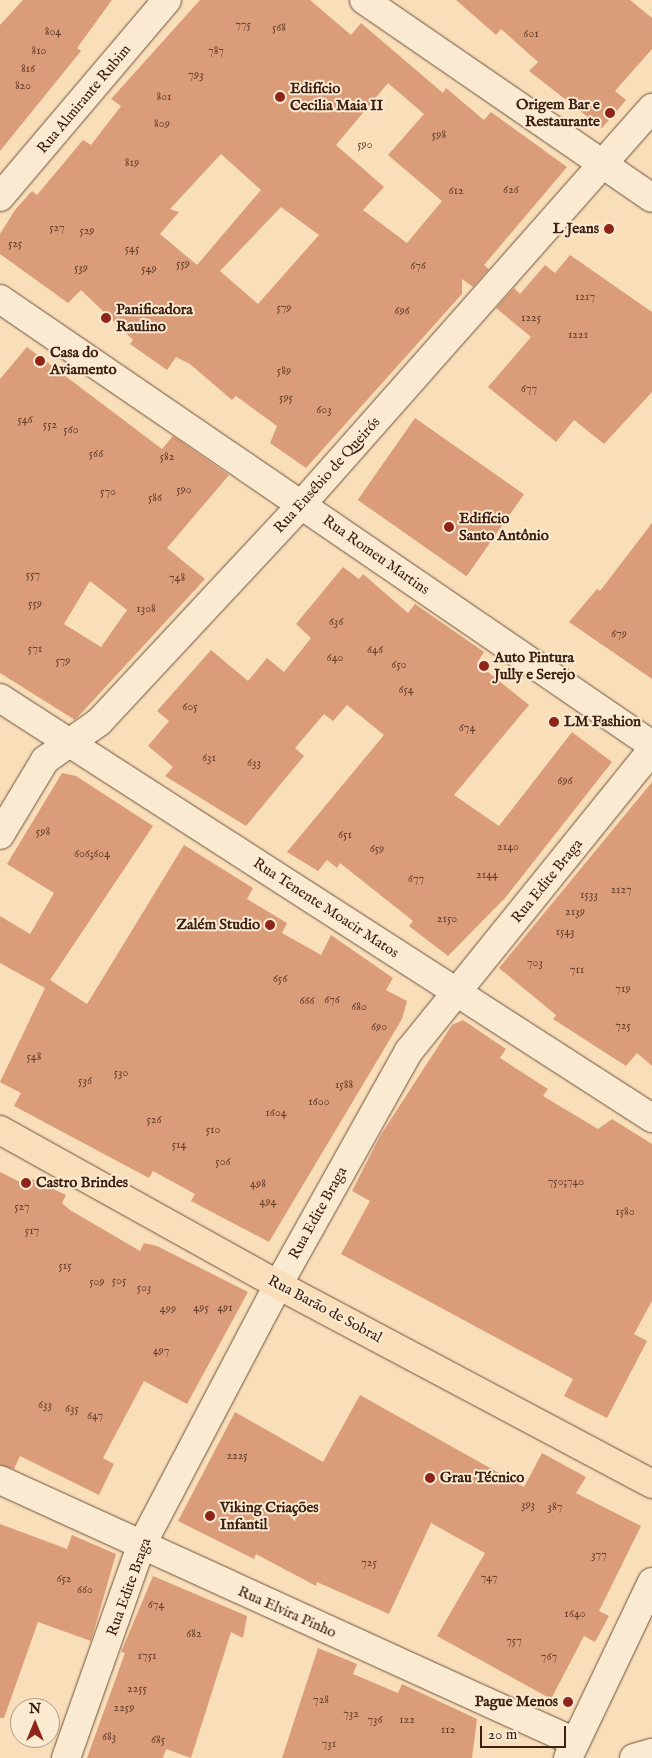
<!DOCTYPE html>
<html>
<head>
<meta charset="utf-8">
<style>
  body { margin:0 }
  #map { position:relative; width:652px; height:1758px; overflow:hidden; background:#f9dfb9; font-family:"IM FELL English",serif }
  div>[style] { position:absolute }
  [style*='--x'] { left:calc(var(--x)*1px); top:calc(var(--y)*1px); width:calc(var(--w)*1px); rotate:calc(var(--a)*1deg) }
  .building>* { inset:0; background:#db9c79; transform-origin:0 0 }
  .roads { filter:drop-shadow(0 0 1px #6d503c) drop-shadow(0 0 1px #6d503c) }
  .minor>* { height:28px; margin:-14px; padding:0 14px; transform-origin:14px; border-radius:14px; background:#fbead2 }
  .secondary>* { height:28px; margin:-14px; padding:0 14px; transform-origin:14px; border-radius:14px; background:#fbead2 }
  .primary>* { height:28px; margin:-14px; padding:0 14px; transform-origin:14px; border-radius:14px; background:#f9dfb9 }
  .dots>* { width:14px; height:14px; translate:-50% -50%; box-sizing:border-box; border:2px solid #fbead2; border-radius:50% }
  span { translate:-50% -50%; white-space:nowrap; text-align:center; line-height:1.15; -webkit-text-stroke:4px #fbead2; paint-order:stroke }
  .number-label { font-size:12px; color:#653f2c }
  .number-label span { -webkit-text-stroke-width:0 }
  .poi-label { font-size:15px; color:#3e2012; font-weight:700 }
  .left { translate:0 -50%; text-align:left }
  .right { translate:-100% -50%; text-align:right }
  .street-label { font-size:15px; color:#3e2012 }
  .north { position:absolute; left:10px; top:1698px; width:50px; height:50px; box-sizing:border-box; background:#fbead2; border:1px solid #af9985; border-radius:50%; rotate:0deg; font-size:14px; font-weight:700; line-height:20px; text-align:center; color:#3e2012 }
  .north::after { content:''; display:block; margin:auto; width:18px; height:22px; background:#8f2418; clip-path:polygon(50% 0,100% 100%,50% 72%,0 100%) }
  .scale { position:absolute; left:480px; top:1726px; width:86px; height:22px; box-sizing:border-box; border:2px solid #3e2012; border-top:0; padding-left:6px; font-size:15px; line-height:18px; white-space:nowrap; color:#3e2012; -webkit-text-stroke:4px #fbead2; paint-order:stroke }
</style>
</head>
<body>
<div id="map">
  <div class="building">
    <div style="clip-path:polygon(23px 0,112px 0,77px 48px,81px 51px,0 151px,0 25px)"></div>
    <div style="clip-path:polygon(evenodd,200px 0,310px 0,351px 35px,361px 23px,443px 93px,446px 88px,484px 120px,491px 112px,567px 167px,484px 265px,489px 269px,473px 287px,462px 279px,462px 294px,306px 468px,270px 443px,277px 426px,236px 396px,232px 400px,190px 364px,176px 357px,167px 370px,130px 344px,133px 340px,81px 290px,68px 303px,0 254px,0 234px,15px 210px,32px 191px,37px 195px,83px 140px,91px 145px,121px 106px,111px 99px,200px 0,388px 83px,424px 114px,388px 155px,442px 201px,407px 243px,363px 210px,384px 187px,336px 145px,388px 83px,200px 0,221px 154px,261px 190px,197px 265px,160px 234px,179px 212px,170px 209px,221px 154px,200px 0,281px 207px,319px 235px,258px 304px,220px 271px,281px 207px)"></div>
    <div style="clip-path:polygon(456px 0,630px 0,652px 18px,652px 49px,615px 91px,626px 100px,602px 128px,529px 71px,538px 62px,501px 29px,496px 35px)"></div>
    <div style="clip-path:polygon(570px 255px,652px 312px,652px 392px,604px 444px,574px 420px,556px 442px,488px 387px,531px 337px,496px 308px,514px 288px,520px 294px,545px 265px,555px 273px)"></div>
    <div style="clip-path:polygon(evenodd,27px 347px,162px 449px,173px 436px,229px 475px,167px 548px,205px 579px,75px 720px,0 673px,0 379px,27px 347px,90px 581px,127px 610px,101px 647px,64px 624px,90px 581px)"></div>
    <div style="left:415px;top:418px;width:133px;height:100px;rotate:35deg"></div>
    <div style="clip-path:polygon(652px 523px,652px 679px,569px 622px,597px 589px,600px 591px)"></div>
    <div style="clip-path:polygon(343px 567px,359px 579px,363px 574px,408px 613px,415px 604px,484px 652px,477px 663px,529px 705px,454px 795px,499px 826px,572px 732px,612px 762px,505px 898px,448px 956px,409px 926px,413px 921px,340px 863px,337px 868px,327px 860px,318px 871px,287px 852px,384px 735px,347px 705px,333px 721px,324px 714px,295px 748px,304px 756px,246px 826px,165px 776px,173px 767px,148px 746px,169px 721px,157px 711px,211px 650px,248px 681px,267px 658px,284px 672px,311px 638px,296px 624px)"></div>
    <div style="clip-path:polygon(62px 773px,76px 776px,153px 826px,50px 980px,87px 1004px,184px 845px,253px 888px,247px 899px,287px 923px,282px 933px,321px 955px,331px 935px,393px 978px,386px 990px,407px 1001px,402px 1019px,269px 1242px,191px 1201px,195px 1194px,153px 1171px,149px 1178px,14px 1106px,21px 1093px,0 1082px,45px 988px,0 963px,0 916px,30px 934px,54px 893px,7px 864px)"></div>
    <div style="clip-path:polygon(652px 782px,652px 1066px,637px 1053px,626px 1066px,553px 1019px,556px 1015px,499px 968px)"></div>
    <div style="clip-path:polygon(463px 1020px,506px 1049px,500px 1058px,548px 1089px,543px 1096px,598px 1129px,612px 1119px,652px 1144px,652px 1301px,634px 1334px,647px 1341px,607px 1418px,564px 1396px,573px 1379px,341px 1254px,370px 1201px,352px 1191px,380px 1136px,452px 1025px)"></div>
    <div style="clip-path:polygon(0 1172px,22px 1183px,26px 1176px,66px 1195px,62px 1203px,70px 1210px,140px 1251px,144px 1243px,157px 1246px,248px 1292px,187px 1404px,144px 1381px,103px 1458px,114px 1464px,99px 1495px,20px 1456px,14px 1469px,0 1465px)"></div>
    <div style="clip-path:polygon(360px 1395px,524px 1487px,542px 1453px,586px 1477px,576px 1493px,641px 1526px,599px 1611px,609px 1616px,595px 1642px,584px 1636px,551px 1699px,437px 1636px,485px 1553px,431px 1523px,389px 1614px,317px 1582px,316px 1586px,256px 1554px,254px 1559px,178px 1521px,235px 1412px,323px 1462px)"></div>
    <div style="clip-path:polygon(0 1524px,67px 1549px,72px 1535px,116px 1554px,91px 1641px,38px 1622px,4px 1718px,0 1718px)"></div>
    <div style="clip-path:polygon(153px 1576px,247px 1616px,243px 1638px,231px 1632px,191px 1758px,166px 1749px,163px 1758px,87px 1758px,125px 1653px,121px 1652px)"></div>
    <div style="clip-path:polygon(318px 1648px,357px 1664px,353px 1674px,398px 1693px,402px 1684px,477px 1719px,472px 1758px,282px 1758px)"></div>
  </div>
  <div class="roads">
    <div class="minor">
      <div style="--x:364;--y:0;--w:349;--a:34.5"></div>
      <div style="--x:0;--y:197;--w:258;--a:-49.7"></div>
      <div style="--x:0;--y:299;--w:790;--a:34.37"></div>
      <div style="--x:0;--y:698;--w:776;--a:32.79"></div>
      <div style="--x:0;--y:835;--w:87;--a:-59"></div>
      <div style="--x:45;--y:760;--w:66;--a:-35.1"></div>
      <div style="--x:99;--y:722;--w:298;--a:-47"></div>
      <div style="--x:302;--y:504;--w:529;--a:-48.53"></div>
      <div style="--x:0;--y:1480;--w:632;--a:24.5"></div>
      <div style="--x:66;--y:1758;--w:225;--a:-70.5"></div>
      <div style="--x:141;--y:1546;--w:295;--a:-62.3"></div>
      <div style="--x:278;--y:1285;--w:268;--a:-60.8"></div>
      <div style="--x:409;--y:1051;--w:387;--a:-51.1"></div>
    </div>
    <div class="secondary">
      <div style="--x:568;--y:1758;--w:195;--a:-64.5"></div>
      <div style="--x:634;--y:1758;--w:19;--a:-16"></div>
    </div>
    <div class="primary">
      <div style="--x:0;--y:1130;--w:318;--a:29.1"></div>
      <div style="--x:278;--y:1285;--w:424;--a:28"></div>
    </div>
  </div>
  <div class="dots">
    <div style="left:280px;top:97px;background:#8f2418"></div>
    <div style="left:610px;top:113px;background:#8f2418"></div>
    <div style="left:609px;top:229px;background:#8f2418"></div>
    <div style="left:106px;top:318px;background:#8f2418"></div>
    <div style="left:40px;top:361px;background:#8f2418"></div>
    <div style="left:449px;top:527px;background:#8f2418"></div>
    <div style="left:484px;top:666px;background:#8f2418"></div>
    <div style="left:554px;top:722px;background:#8f2418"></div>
    <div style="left:270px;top:925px;background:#8f2418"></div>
    <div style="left:26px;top:1183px;background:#8f2418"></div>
    <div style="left:430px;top:1478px;background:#8f2418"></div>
    <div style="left:210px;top:1516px;background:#8f2418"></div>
    <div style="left:568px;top:1702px;background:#8f2418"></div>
  </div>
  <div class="number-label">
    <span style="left:243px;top:25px">775</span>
    <span style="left:279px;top:28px">568</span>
    <span style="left:53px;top:32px">804</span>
    <span style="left:531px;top:34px">601</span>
    <span style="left:39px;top:51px">810</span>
    <span style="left:216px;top:51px">787</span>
    <span style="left:28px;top:69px">816</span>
    <span style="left:196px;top:75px">793</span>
    <span style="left:23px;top:86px">820</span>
    <span style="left:164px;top:97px">801</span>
    <span style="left:162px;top:124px">809</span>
    <span style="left:439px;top:135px">598</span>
    <span style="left:365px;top:145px">590</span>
    <span style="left:132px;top:163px">819</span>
    <span style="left:511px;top:190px">626</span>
    <span style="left:456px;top:191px">612</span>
    <span style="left:57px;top:228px">527</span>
    <span style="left:87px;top:231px">529</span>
    <span style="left:15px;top:244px">525</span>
    <span style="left:132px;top:249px">545</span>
    <span style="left:183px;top:264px">559</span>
    <span style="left:418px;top:266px">676</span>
    <span style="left:81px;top:268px">539</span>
    <span style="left:149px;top:269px">549</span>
    <span style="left:585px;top:297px">1217</span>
    <span style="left:284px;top:308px">579</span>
    <span style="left:402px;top:311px">696</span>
    <span style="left:531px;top:318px">1225</span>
    <span style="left:578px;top:335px">1221</span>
    <span style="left:284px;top:371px">589</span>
    <span style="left:529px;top:389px">677</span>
    <span style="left:286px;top:398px">595</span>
    <span style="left:324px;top:410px">603</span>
    <span style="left:25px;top:420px">546</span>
    <span style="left:50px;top:425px">552</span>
    <span style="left:71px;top:430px">560</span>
    <span style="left:96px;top:454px">566</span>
    <span style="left:167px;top:457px">582</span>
    <span style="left:184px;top:490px">590</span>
    <span style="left:108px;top:492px">570</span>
    <span style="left:155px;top:498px">586</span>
    <span style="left:33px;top:575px">557</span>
    <span style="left:177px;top:578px">748</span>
    <span style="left:35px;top:604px">559</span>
    <span style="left:146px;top:609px">1308</span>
    <span style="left:336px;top:622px">636</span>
    <span style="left:619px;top:634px">679</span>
    <span style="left:35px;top:649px">571</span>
    <span style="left:375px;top:650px">646</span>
    <span style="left:335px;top:658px">640</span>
    <span style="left:63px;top:661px">579</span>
    <span style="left:399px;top:665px">650</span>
    <span style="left:406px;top:690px">654</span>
    <span style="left:190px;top:707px">605</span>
    <span style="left:467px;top:728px">674</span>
    <span style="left:209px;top:758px">631</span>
    <span style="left:254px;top:763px">633</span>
    <span style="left:565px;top:781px">696</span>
    <span style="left:43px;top:832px">598</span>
    <span style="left:345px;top:835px">651</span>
    <span style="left:508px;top:847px">2140</span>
    <span style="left:377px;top:849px">659</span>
    <span style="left:92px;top:854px">606;604</span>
    <span style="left:487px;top:875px">2144</span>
    <span style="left:416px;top:879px">677</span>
    <span style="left:621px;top:890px">2127</span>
    <span style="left:589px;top:895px">1533</span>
    <span style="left:575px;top:912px">2139</span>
    <span style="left:447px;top:919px">2150</span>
    <span style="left:565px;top:932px">1543</span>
    <span style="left:535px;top:963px">703</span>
    <span style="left:577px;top:970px">711</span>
    <span style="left:280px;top:979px">656</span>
    <span style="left:623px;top:989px">719</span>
    <span style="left:332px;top:1000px">676</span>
    <span style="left:307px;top:1001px">666</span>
    <span style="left:359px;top:1007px">680</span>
    <span style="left:623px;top:1026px">725</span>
    <span style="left:379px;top:1027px">690</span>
    <span style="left:34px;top:1057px">548</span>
    <span style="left:121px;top:1073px">530</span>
    <span style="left:85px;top:1081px">536</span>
    <span style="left:344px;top:1085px">1588</span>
    <span style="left:319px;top:1102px">1600</span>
    <span style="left:276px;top:1113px">1604</span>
    <span style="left:154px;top:1120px">526</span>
    <span style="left:213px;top:1130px">510</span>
    <span style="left:179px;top:1145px">514</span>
    <span style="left:223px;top:1162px">506</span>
    <span style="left:566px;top:1182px">750;740</span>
    <span style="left:258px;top:1184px">498</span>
    <span style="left:268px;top:1202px">494</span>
    <span style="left:22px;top:1207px">527</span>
    <span style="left:625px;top:1212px">1580</span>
    <span style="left:32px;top:1231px">517</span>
    <span style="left:65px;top:1266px">515</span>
    <span style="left:119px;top:1281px">505</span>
    <span style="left:97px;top:1282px">509</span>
    <span style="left:144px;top:1288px">503</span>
    <span style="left:201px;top:1308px">495</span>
    <span style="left:225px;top:1308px">491</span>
    <span style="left:168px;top:1309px">499</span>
    <span style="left:161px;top:1351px">497</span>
    <span style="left:45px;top:1405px">633</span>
    <span style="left:72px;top:1409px">635</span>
    <span style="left:95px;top:1416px">647</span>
    <span style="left:237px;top:1456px">2225</span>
    <span style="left:528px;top:1505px">393</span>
    <span style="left:555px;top:1507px">387</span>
    <span style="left:599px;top:1555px">377</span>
    <span style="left:369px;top:1563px">725</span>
    <span style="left:489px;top:1578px">747</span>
    <span style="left:64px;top:1579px">652</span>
    <span style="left:85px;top:1590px">660</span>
    <span style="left:156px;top:1605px">674</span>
    <span style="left:575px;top:1614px">1640</span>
    <span style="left:194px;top:1634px">682</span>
    <span style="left:514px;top:1641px">757</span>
    <span style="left:147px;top:1656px">1751</span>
    <span style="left:549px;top:1657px">767</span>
    <span style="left:137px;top:1689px">2255</span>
    <span style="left:321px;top:1700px">728</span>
    <span style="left:124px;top:1708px">2259</span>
    <span style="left:351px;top:1714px">732</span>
    <span style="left:375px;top:1720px">736</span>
    <span style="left:407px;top:1720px">122</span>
    <span style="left:448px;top:1730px">112</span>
    <span style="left:109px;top:1737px">683</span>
    <span style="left:158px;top:1740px">685</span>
    <span style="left:329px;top:1744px">731</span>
  </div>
  <div class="poi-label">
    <span class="left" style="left:290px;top:97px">Edifício<br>Cecilia Maia II</span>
    <span class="right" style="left:600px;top:113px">Origem Bar e<br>Restaurante</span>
    <span class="right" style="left:599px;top:229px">L Jeans</span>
    <span class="left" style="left:116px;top:318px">Panificadora<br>Raulino</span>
    <span class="left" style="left:50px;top:361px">Casa do<br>Aviamento</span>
    <span class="left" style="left:459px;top:527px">Edifício<br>Santo Antônio</span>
    <span class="left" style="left:494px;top:666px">Auto Pintura<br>Jully e Serejo</span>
    <span class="left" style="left:564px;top:722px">LM Fashion</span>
    <span class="right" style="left:260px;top:925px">Zalém Studio</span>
    <span class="left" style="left:36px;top:1183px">Castro Brindes</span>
    <span class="left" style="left:440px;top:1478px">Grau Técnico</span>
    <span class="left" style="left:220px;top:1516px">Viking Criações<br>Infantil</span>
    <span class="right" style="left:558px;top:1702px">Pague Menos</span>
  </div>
  <div class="street-label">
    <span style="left:84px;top:99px;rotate:-50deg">Rua Almirante Rubim</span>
    <span style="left:327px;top:475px;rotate:-48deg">Rua Eusébio de Queirós</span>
    <span style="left:376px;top:555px;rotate:35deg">Rua Romeu Martins</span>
    <span style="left:547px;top:881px;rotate:-51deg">Rua Edite Braga</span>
    <span style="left:326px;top:908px;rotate:33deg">Rua Tenente Moacir Matos</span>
    <span style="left:318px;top:1213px;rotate:-61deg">Rua Edite Braga</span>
    <span style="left:325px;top:1309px;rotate:28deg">Rua Barão de Sobral</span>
    <span style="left:129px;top:1587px;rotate:-70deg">Rua Edite Braga</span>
    <span style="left:287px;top:1612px;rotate:24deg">Rua Elvira Pinho</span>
  </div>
  <div class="north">N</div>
  <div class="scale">20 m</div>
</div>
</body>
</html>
